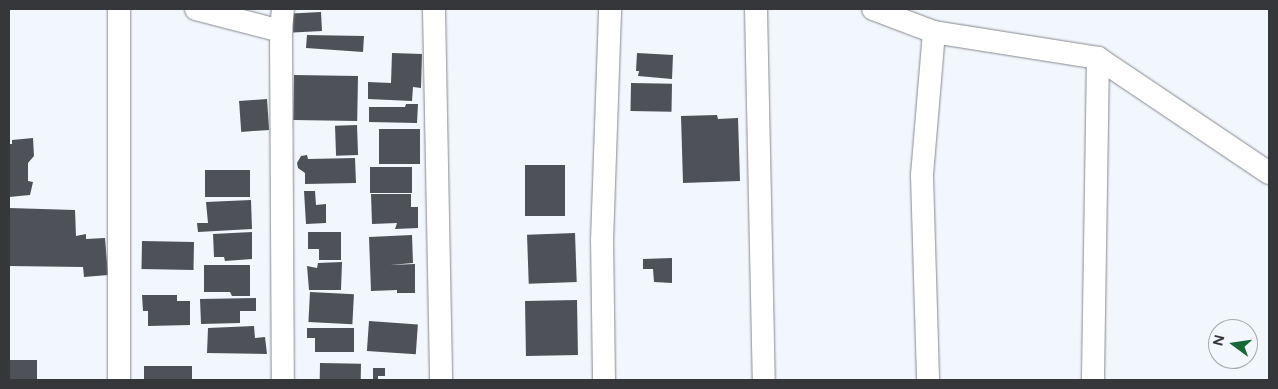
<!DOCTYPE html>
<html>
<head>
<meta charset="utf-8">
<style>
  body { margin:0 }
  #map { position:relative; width:1278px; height:389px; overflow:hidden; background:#f2f6fd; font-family:Figtree,sans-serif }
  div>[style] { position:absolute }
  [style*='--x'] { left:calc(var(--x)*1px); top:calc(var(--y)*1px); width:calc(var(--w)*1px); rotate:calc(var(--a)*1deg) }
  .building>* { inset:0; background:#4e5157; transform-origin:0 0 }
  .roads { filter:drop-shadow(0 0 1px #868990) drop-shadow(0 0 1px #868990) }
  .minor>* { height:22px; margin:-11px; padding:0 11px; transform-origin:11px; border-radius:11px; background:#fff }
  span { translate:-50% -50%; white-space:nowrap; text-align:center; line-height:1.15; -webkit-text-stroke:5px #f2f6fd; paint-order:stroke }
  .frame { position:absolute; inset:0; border:10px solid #35373a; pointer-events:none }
  .north { position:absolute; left:1208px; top:319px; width:50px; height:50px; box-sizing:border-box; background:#f2f6fd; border:1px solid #a6aaaf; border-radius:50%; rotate:284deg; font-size:14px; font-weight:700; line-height:20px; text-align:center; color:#35373a }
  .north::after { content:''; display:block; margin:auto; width:18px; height:22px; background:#186737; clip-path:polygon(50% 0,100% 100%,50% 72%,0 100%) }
</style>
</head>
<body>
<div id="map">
  <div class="building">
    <div style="left:321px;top:12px;width:19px;height:29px;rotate:87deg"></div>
    <div style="clip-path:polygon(307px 35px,364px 36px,363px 52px,306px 48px)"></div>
    <div style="clip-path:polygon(392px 53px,422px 54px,421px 88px,413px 87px,412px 101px,368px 99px,368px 82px,391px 83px)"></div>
    <div style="clip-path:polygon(637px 53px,673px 55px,672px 79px,638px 76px,639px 71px,636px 71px)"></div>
    <div style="left:294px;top:75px;width:64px;height:45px;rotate:1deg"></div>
    <div style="left:631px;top:83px;width:41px;height:28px;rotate:1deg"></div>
    <div style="left:267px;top:99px;width:31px;height:28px;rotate:86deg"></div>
    <div style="clip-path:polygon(406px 104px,418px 104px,417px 123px,369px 122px,369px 107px,405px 107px)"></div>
    <div style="clip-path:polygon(717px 115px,718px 119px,738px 118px,740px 181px,683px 183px,681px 116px)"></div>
    <div style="left:357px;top:125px;width:30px;height:22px;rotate:88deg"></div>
    <div style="left:379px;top:129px;width:41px;height:35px"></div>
    <div style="clip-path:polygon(33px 138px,34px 156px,28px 163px,28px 181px,33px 182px,30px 195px,9px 197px,9px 144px,12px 144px,12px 140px)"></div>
    <div style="clip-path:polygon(307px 155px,308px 159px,355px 158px,356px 183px,305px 184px,305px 173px,298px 168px,297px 163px,301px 156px)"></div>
    <div style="left:525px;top:165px;width:40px;height:51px"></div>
    <div style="left:370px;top:167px;width:42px;height:26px"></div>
    <div style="left:205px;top:170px;width:45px;height:27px"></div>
    <div style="clip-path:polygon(304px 191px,315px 191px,316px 205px,326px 204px,326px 223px,306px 224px)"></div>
    <div style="clip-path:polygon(371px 194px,411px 194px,411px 207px,418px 207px,418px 228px,395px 229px,397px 223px,372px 224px)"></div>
    <div style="clip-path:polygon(251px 200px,252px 229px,198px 232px,197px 223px,208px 223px,206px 202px)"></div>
    <div style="clip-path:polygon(9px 208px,75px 210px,76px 236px,86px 234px,86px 239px,105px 238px,108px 275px,84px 277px,83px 267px,9px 266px)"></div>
    <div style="clip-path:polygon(252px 232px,252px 259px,225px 261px,224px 257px,214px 257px,213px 234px)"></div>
    <div style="clip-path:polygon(308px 232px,341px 232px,341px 260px,319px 260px,319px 249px,308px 249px)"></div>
    <div style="left:575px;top:233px;width:49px;height:48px;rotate:88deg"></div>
    <div style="clip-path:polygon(412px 235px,413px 263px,390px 265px,415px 264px,415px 293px,397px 293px,397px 290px,371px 291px,369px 237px)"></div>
    <div style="left:142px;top:241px;width:52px;height:28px;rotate:1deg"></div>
    <div style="clip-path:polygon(672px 258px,672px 283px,654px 282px,653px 269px,643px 269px,643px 259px)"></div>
    <div style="clip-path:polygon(342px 262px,341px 290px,309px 290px,307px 266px,317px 268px,318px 263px)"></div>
    <div style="clip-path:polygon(204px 265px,250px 265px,250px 296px,232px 296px,230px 292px,204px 292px)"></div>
    <div style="left:310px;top:292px;width:44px;height:30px;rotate:3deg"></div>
    <div style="clip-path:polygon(142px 295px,177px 295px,177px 301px,190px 301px,190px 325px,148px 326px,148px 311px,143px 311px)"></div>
    <div style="clip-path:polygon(256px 298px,256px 311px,240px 311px,240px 323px,201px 324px,200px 299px)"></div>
    <div style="left:577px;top:300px;width:55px;height:52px;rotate:89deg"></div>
    <div style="left:369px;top:321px;width:49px;height:30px;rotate:4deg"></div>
    <div style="clip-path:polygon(254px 326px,255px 338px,265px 337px,267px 354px,207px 353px,208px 328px)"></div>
    <div style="clip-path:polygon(307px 328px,354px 328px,354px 352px,315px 352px,315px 338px,307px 338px)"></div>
    <div style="left:10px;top:360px;width:27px;height:20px"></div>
    <div style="left:320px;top:363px;width:41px;height:17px;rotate:1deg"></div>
    <div style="left:144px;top:366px;width:48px;height:14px"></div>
    <div style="clip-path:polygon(373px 368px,385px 368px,385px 376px,378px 376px,378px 380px,373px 380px)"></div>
  </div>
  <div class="roads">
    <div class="minor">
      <div style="--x:119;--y:9;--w:371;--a:90"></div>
      <div style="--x:196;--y:9;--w:88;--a:14.5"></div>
      <div style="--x:281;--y:31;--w:349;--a:89.7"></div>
      <div style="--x:434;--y:9;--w:371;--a:88.9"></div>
      <div style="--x:756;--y:9;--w:371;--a:88.8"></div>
      <div style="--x:873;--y:9;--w:65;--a:20.7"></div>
      <div style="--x:934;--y:32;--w:144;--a:94.8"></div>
      <div style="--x:922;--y:176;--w:204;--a:88.3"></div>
      <div style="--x:281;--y:31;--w:22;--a:-85"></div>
      <div style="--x:934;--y:32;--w:166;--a:9"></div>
      <div style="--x:1098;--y:58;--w:322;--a:90.9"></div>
      <div style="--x:1098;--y:58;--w:206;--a:33.9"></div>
      <div style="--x:604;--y:380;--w:139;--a:-90.8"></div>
      <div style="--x:602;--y:241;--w:232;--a:-88"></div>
    </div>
  </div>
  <div class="frame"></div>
  <div class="north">N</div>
</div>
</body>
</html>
